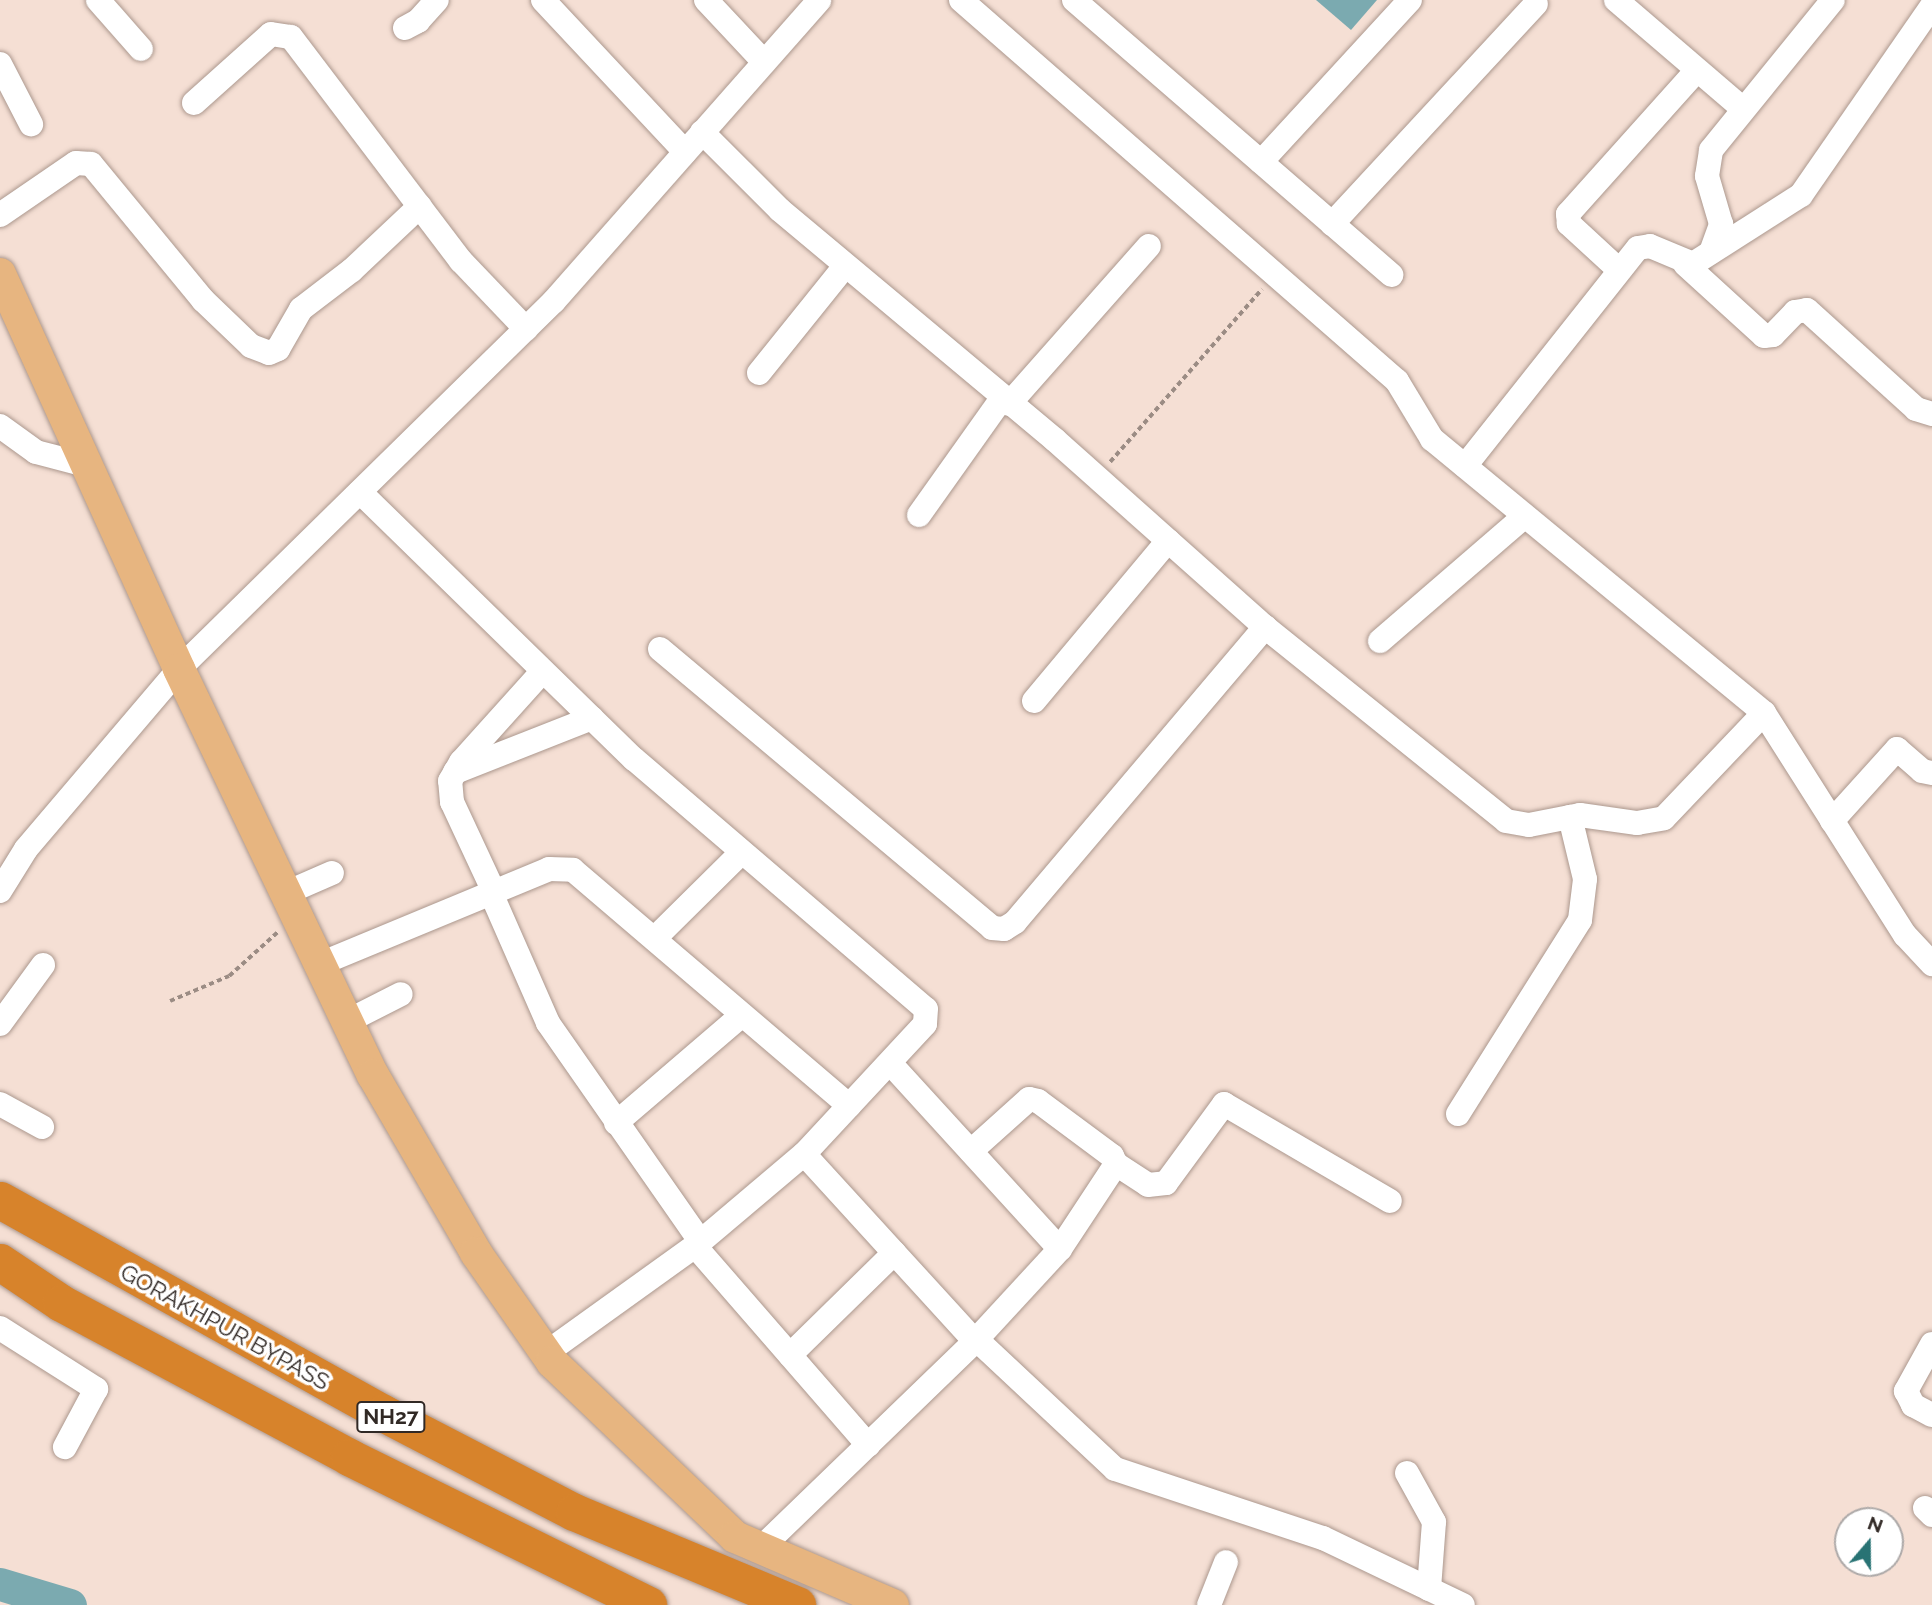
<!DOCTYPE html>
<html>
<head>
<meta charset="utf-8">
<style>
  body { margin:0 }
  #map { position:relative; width:1932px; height:1605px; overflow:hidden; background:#f5dfd4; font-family:Raleway,sans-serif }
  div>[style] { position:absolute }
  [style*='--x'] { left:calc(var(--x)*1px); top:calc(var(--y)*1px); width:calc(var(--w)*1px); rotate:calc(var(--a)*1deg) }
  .water>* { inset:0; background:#7baab0 }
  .river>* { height:33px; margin:-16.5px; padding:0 16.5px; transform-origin:16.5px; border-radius:16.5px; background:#7baab0 }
  .path>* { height:3.5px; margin-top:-1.75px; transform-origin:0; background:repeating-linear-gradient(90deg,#9b8c84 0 5px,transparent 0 8.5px) }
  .roads { filter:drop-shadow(0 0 2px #ac988e) drop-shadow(0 0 2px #ac988e) }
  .minor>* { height:24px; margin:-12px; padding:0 12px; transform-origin:12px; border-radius:12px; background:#fff }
  .major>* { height:32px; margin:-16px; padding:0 16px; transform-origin:16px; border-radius:16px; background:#e7b580 }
  .highway>* { height:37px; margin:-18.5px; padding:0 18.5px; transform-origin:18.5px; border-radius:18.5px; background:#d7832b }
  span { translate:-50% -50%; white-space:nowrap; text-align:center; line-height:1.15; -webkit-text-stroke:7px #fff; paint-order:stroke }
  .shield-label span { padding:2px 5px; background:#fff; border:2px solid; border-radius:5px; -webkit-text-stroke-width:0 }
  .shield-label { font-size:21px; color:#312925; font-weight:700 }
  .street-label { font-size:23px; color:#312925 }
  .north { position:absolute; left:1834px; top:1507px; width:70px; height:70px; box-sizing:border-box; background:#fff; border:2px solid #ada9a8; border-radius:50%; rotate:20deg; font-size:19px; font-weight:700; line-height:28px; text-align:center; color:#312925 }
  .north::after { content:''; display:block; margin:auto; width:24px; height:32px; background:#287374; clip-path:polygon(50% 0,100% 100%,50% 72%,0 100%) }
</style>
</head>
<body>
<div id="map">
  <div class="water">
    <div style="clip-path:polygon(1316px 0,1377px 0,1351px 30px)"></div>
  </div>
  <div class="river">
    <div style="--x:0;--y:1584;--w:73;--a:16.7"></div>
  </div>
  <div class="path">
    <div style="--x:1110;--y:462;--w:230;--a:-48.7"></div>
    <div style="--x:170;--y:1001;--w:64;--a:-23"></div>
    <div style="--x:229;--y:976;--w:67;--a:-42"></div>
  </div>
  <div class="roads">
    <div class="minor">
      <div style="--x:98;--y:0;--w:65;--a:48.7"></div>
      <div style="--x:543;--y:0;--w:208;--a:46.9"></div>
      <div style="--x:706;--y:0;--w:85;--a:46.9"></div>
      <div style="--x:961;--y:0;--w:579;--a:41.15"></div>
      <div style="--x:1397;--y:381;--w:68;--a:58.9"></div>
      <div style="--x:1432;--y:439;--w:430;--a:39.5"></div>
      <div style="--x:1764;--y:713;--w:263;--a:57.6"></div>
      <div style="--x:1905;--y:935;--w:40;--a:47"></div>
      <div style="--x:1074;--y:0;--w:420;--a:40.9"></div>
      <div style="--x:1616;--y:0;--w:167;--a:40.6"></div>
      <div style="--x:405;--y:28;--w:15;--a:-28"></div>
      <div style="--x:418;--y:21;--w:28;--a:-48"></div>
      <div style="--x:0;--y:64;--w:68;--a:62.7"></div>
      <div style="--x:194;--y:103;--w:103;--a:-41.9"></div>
      <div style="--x:271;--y:34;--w:20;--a:9"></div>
      <div style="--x:291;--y:37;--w:281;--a:52.8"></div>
      <div style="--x:461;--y:261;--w:94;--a:46.3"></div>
      <div style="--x:702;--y:132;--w:110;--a:45"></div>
      <div style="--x:780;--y:210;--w:359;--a:39.9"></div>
      <div style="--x:1055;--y:440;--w:281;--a:41.7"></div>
      <div style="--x:1265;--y:627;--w:309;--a:38.8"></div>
      <div style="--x:1506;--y:821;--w:23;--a:10"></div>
      <div style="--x:1529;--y:825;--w:52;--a:-11.1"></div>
      <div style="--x:1580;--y:815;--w:58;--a:8"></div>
      <div style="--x:1637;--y:823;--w:27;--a:-10"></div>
      <div style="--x:1664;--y:818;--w:145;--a:-46.4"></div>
      <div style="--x:1261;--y:162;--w:220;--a:-47.4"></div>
      <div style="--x:0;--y:215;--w:92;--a:-34.4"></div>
      <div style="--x:76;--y:163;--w:15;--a:4"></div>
      <div style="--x:91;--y:164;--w:176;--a:50.5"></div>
      <div style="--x:203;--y:300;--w:66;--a:43.8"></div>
      <div style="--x:251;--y:346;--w:19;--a:21"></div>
      <div style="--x:269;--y:353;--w:10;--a:-24"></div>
      <div style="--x:278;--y:349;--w:46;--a:-60.1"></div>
      <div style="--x:301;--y:309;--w:64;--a:-37.4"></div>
      <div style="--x:352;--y:270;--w:93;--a:-43.3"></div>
      <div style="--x:1332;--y:224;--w:300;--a:-47.2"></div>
      <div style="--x:1711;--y:252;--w:30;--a:-70"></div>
      <div style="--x:1721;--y:224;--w:50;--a:-106.3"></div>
      <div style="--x:1707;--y:176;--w:26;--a:-81"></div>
      <div style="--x:1711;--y:150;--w:193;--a:-50.9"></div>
      <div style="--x:1685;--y:264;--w:107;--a:42.3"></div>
      <div style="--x:1764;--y:336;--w:9;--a:-6"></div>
      <div style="--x:1773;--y:335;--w:32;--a:-46"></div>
      <div style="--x:1795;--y:312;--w:12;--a:-9"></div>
      <div style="--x:1807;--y:310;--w:147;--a:42.2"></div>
      <div style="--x:1916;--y:409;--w:17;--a:17"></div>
      <div style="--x:1618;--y:269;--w:67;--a:-137.4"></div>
      <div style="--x:1569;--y:224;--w:10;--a:-96"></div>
      <div style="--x:1568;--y:214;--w:193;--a:-48.1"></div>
      <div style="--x:759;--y:373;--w:137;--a:-51.2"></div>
      <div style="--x:1009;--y:404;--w:211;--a:-48.5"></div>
      <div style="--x:0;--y:426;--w:44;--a:35.8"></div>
      <div style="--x:36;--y:452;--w:52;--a:14.6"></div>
      <div style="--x:1465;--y:466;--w:278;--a:-51.6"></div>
      <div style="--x:1638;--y:248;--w:12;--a:-9"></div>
      <div style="--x:1650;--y:246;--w:47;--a:22.7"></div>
      <div style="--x:1693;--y:264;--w:128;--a:-32.6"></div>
      <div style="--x:1801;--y:195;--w:230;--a:-55.3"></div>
      <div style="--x:360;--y:492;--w:383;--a:44.3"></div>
      <div style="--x:634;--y:759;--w:384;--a:40.6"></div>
      <div style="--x:926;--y:1009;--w:15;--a:94"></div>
      <div style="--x:925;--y:1024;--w:178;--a:132.9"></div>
      <div style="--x:804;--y:1154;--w:143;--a:139.8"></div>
      <div style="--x:695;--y:1246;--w:183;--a:144.3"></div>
      <div style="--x:919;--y:515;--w:143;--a:-54.6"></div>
      <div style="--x:1380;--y:641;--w:191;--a:-40.8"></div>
      <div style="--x:660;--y:649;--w:434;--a:40"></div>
      <div style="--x:992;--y:928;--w:12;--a:5"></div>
      <div style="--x:1004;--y:929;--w:13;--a:-32"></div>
      <div style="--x:1015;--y:922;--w:387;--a:-49.7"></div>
      <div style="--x:1034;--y:701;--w:209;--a:-50.1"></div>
      <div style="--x:455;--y:772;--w:147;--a:-21.5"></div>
      <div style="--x:1832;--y:821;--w:97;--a:-47.9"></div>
      <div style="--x:1897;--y:749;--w:33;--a:41"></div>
      <div style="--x:1922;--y:771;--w:10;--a:11"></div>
      <div style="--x:0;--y:891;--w:49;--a:-58.2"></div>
      <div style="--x:26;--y:849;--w:236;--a:-49.6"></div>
      <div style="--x:179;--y:669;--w:525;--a:-44.46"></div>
      <div style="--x:554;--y:301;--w:401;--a:-48.6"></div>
      <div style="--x:494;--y:892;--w:99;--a:-115"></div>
      <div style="--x:452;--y:802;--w:21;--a:-95"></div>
      <div style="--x:450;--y:781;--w:22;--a:-60"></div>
      <div style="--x:461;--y:762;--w:122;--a:-48"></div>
      <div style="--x:286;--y:893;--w:50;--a:-23.5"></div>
      <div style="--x:491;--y:893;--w:142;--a:66.3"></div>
      <div style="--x:548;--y:1023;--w:266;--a:55.1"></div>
      <div style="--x:655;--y:938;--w:122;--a:-44.7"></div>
      <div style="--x:320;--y:964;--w:248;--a:-22.5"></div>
      <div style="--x:549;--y:869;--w:24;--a:2"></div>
      <div style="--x:573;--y:870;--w:363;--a:40.5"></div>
      <div style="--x:348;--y:1021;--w:59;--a:-27"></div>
      <div style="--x:0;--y:1024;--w:73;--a:-53.9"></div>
      <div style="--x:890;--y:1063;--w:252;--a:47.6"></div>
      <div style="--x:0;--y:1104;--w:48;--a:28.7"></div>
      <div style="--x:1458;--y:1114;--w:229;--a:-57.8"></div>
      <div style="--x:1580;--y:920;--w:41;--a:-83"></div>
      <div style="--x:1585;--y:879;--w:64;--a:-103.6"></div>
      <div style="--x:616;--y:1123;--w:165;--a:-40.6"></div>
      <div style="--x:804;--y:1154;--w:253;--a:47.6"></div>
      <div style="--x:1116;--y:1164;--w:38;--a:33"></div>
      <div style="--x:1148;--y:1185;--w:18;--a:-6"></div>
      <div style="--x:1166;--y:1183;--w:98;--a:-53.7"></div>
      <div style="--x:1224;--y:1104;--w:192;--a:30.3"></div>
      <div style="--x:695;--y:1246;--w:264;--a:49"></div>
      <div style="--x:0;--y:1328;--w:114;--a:32.4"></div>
      <div style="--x:96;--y:1389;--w:66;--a:118.1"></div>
      <div style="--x:976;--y:1339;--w:190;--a:43.1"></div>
      <div style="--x:1115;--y:1469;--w:219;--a:18.4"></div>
      <div style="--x:1323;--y:1538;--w:155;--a:25.6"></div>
      <div style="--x:1932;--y:1344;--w:54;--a:119"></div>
      <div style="--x:1906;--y:1391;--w:16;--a:63"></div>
      <div style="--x:1913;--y:1405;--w:21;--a:28"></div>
      <div style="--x:790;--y:1355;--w:146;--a:-44.4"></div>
      <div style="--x:1407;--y:1473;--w:56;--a:61.1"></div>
      <div style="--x:1434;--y:1522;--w:67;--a:94.3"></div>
      <div style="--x:1925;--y:1508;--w:10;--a:45"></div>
      <div style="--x:761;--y:1548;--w:298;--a:-44"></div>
      <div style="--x:975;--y:1341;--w:125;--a:-47.3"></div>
      <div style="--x:1060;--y:1249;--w:102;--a:-56.6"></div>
      <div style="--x:1116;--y:1164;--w:9;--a:-117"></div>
      <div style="--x:1112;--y:1156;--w:92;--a:-143.4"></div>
      <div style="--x:1038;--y:1101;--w:9;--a:-167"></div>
      <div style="--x:1029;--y:1099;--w:78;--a:138.1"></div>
      <div style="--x:1209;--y:1605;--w:46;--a:-68.4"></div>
    </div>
    <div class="major">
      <div style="--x:0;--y:274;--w:434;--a:65.6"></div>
      <div style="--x:179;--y:669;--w:450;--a:64.5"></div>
      <div style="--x:373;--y:1075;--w:206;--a:59.9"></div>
      <div style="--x:476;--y:1253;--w:133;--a:55.1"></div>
      <div style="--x:552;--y:1362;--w:253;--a:43.7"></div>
      <div style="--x:735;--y:1537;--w:172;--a:23.3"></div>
    </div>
    <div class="highway">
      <div style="--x:0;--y:1200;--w:438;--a:29.1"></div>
      <div style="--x:383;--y:1413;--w:215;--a:27.4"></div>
      <div style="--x:574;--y:1512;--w:242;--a:22.6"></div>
      <div style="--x:0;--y:1262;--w:73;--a:33.9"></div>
      <div style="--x:61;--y:1303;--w:327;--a:28.1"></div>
      <div style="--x:349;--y:1457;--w:334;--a:26.3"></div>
    </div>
  </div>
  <div class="shield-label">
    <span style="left:391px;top:1417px">NH27</span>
  </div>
  <div class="street-label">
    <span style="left:225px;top:1327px;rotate:29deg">GORAKHPUR BYPASS</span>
  </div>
  <div class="north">N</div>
</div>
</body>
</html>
